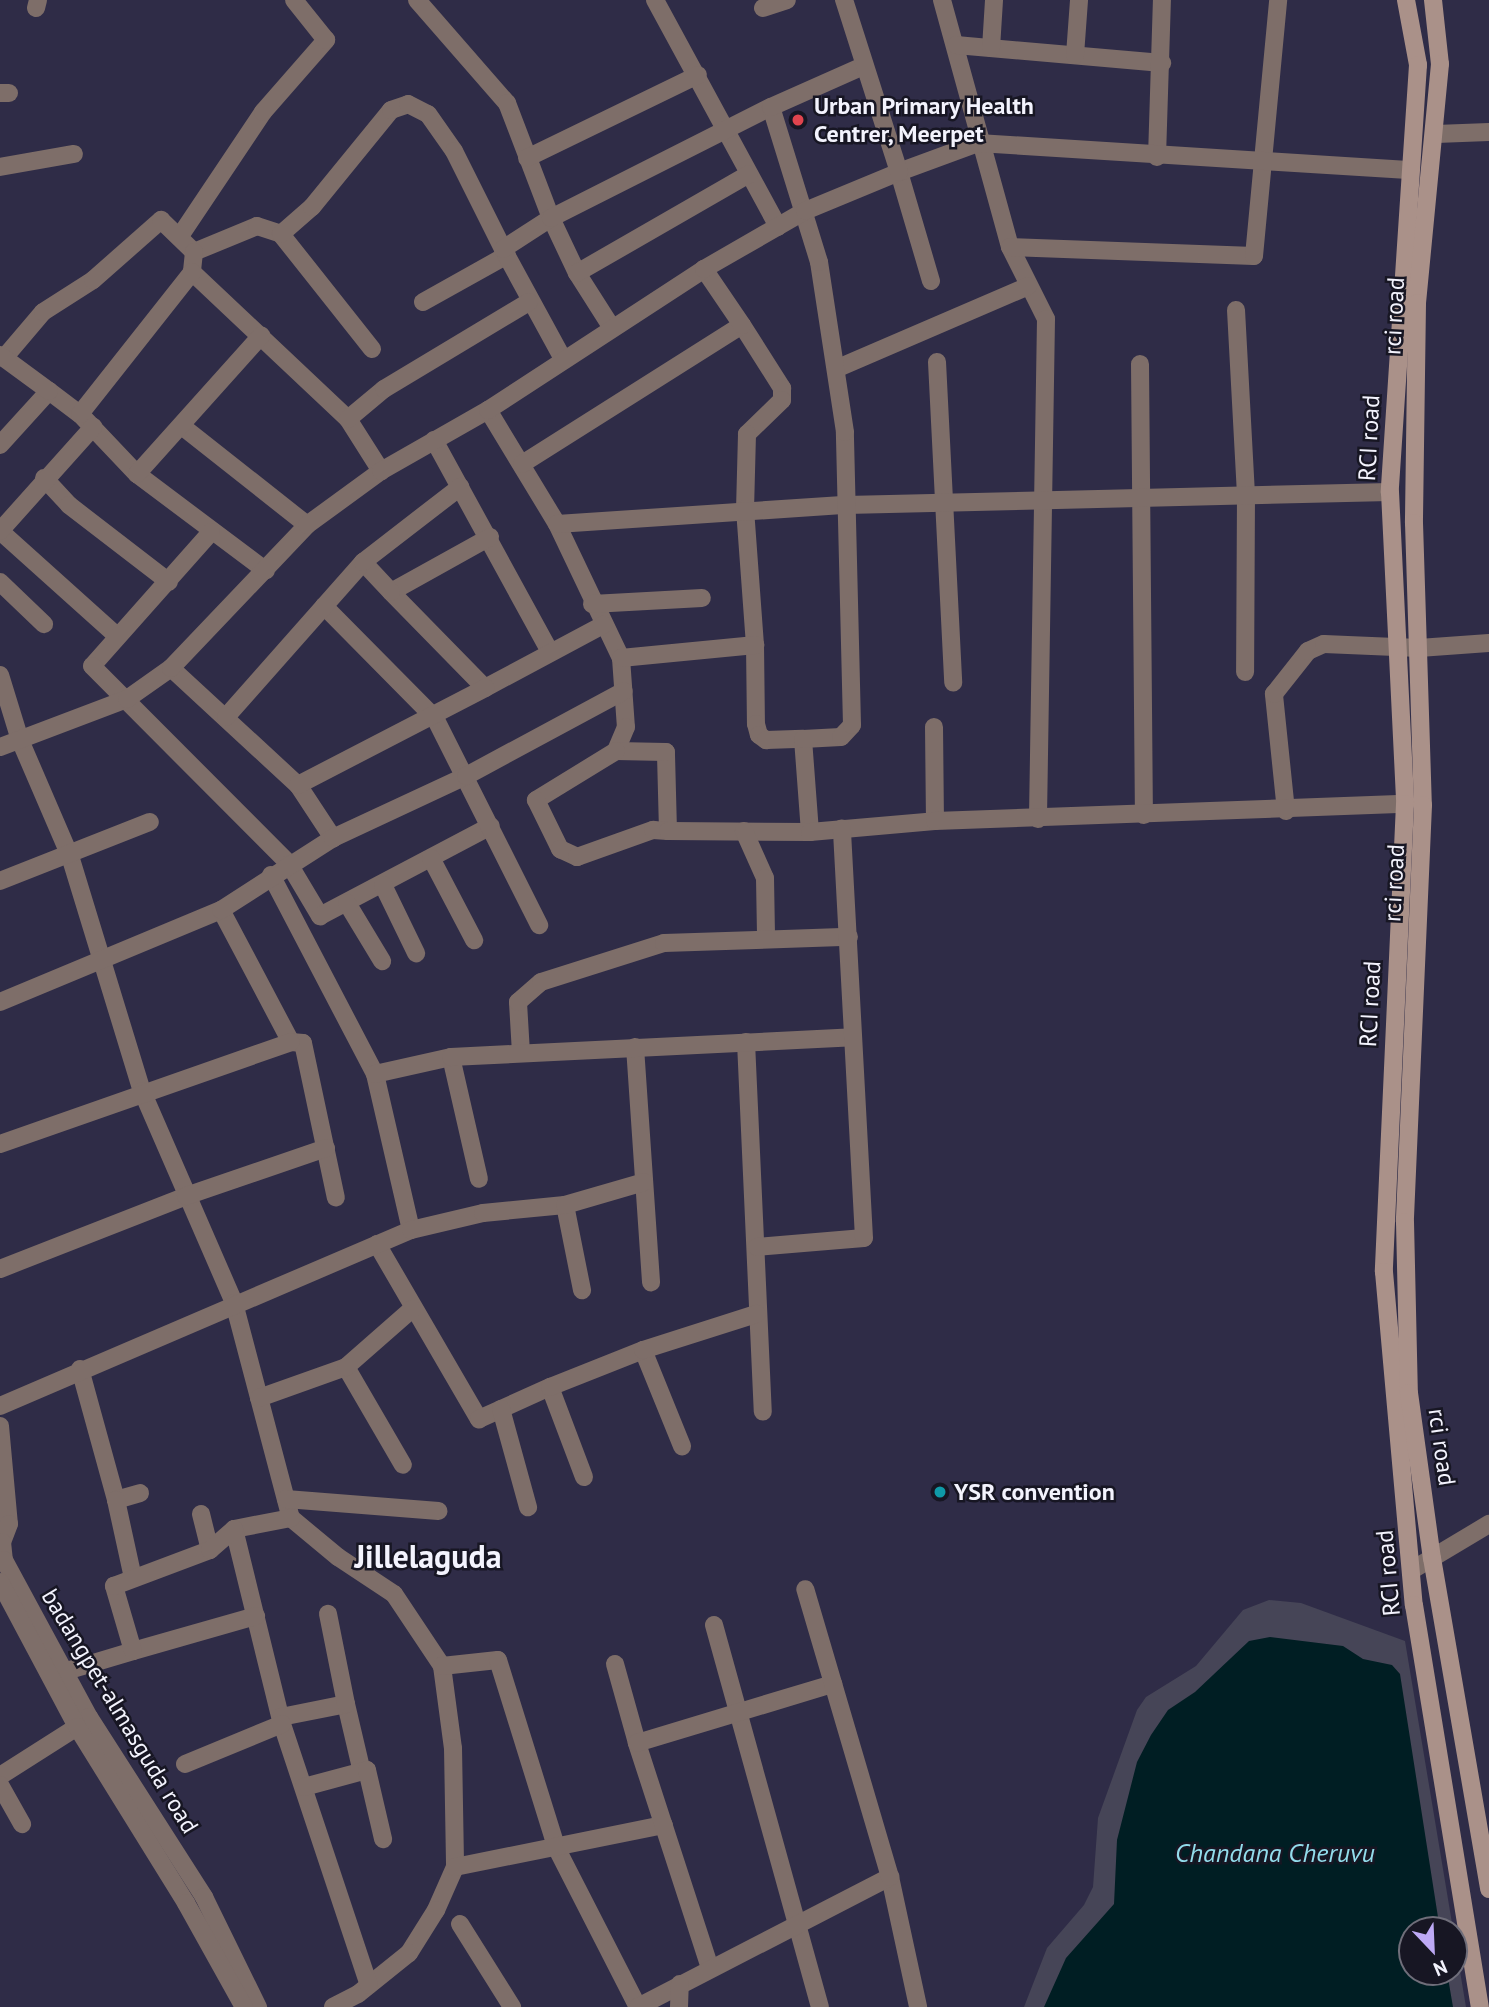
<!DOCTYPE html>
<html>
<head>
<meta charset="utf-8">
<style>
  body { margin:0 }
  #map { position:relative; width:1489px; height:2007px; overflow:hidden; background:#2f2c47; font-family:"PT Sans",sans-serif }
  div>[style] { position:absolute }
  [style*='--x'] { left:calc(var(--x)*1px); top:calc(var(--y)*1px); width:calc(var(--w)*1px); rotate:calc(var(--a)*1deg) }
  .green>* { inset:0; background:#464557 }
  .water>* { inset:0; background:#001e23 }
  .minor>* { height:18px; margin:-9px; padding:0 9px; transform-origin:9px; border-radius:9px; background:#7e6e69 }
  .tertiary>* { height:18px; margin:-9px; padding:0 9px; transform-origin:9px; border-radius:9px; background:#7e6e69 }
  .secondary>* { height:18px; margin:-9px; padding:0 9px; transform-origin:9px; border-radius:9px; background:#aa9189 }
  .dots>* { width:19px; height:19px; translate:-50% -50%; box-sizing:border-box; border:4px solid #171623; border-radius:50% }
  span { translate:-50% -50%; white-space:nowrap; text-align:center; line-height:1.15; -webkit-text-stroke:5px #171623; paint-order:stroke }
  .poi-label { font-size:24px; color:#f3f3fd; font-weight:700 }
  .left { translate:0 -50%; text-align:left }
  .street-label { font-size:24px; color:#f3f3fd }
  .water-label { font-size:26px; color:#92dceb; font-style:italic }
  .district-label { font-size:32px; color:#f3f3fd; font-weight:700 }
  .north { position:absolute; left:1398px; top:1916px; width:70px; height:70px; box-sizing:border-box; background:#171623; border:2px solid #6f6e7a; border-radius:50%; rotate:157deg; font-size:19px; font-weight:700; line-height:28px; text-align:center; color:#f3f3fd }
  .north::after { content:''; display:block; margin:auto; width:24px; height:32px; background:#bda9f5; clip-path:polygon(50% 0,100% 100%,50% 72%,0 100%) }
</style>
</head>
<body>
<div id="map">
  <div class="green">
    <div style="clip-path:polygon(evenodd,1269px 1600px,1301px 1603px,1405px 1641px,1466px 2007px,1024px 2007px,1047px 1948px,1084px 1905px,1093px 1887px,1098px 1818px,1137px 1710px,1146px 1697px,1196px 1666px,1243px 1610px,1269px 1600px,1412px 1930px,1454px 1930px,1454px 1972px,1412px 1972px,1412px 1930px)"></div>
  </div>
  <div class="water">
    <div style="clip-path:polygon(1270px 1637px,1343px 1646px,1363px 1659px,1392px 1665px,1400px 1674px,1440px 1930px,1412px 1930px,1412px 1972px,1447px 1972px,1453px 2007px,1044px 2007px,1066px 1958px,1114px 1904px,1117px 1840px,1137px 1762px,1151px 1735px,1168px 1710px,1195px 1692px,1249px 1641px)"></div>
  </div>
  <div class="minor">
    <div style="--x:417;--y:0;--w:137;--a:48.9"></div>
    <div style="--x:507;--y:103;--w:123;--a:69.1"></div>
    <div style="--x:551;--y:218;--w:61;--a:64.7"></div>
    <div style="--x:577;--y:273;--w:65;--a:57.5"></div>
    <div style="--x:655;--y:0;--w:258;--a:61.5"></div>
    <div style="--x:942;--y:0;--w:256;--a:74.6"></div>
    <div style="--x:1010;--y:247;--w:80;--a:63.4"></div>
    <div style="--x:1046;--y:319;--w:500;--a:90.92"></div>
    <div style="--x:36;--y:8;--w:8;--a:-76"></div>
    <div style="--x:763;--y:8;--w:25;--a:-18"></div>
    <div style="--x:956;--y:45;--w:207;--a:5"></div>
    <div style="--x:991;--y:48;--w:48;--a:-86.4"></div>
    <div style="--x:1075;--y:55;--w:55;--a:-85.8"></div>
    <div style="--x:0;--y:93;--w:9;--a:0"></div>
    <div style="--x:1436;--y:134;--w:53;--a:-2.2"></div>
    <div style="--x:1157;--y:157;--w:157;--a:-88.2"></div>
    <div style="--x:527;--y:158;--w:190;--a:-25.9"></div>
    <div style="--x:0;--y:167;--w:75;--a:-10"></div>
    <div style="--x:180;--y:236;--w:149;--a:-56.2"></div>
    <div style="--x:263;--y:112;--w:96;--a:-48.8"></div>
    <div style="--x:326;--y:40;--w:51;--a:-128.7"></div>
    <div style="--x:1010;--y:247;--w:244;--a:2.1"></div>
    <div style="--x:1254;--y:256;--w:257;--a:-84.6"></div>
    <div style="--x:194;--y:252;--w:68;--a:-22.4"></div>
    <div style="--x:257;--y:226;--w:25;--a:18"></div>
    <div style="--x:577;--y:273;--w:198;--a:-29.9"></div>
    <div style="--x:931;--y:281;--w:114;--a:-106.4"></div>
    <div style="--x:899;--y:172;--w:84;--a:-20.2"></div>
    <div style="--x:978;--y:143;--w:431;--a:3.6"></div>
    <div style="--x:423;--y:302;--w:96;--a:-29.2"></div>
    <div style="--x:1236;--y:310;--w:185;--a:86.9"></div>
    <div style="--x:1246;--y:495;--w:177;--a:90.3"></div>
    <div style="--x:742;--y:325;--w:75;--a:57.6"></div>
    <div style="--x:782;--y:388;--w:12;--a:90"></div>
    <div style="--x:782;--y:400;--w:49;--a:135.8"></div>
    <div style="--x:747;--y:434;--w:75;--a:91.5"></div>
    <div style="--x:745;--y:509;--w:136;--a:85.8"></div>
    <div style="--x:755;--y:645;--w:79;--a:89.3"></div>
    <div style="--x:756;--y:724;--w:11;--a:75"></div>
    <div style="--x:759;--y:735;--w:9;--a:36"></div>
    <div style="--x:766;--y:740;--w:37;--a:-2"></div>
    <div style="--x:803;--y:739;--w:93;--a:85.7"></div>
    <div style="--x:372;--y:349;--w:147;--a:-128.4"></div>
    <div style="--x:281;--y:234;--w:41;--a:-41.1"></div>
    <div style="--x:312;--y:207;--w:125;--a:-50.8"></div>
    <div style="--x:391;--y:110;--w:18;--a:-19"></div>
    <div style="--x:408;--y:104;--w:22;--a:27"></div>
    <div style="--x:428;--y:114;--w:45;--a:54.9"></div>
    <div style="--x:454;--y:151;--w:110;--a:63.4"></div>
    <div style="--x:0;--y:355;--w:5;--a:37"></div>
    <div style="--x:4;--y:358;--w:60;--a:-49.7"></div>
    <div style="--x:43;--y:312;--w:59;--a:-32.6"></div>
    <div style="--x:93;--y:280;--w:91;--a:-41.4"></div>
    <div style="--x:161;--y:220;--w:46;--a:44.1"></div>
    <div style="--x:194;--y:252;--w:20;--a:96"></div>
    <div style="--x:192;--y:272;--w:214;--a:43.3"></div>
    <div style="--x:348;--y:419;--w:62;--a:57.6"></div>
    <div style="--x:563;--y:359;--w:125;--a:-118.6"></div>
    <div style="--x:503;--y:249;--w:57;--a:-32.9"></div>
    <div style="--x:551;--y:218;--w:246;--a:-26.8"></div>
    <div style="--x:937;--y:362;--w:321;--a:87.1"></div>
    <div style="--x:1140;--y:364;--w:451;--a:89.5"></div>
    <div style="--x:838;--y:368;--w:207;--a:-23.3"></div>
    <div style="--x:49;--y:391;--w:39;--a:37"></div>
    <div style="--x:80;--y:414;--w:83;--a:46.5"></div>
    <div style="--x:137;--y:474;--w:161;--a:36.9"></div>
    <div style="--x:488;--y:410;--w:133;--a:58.8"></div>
    <div style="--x:557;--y:524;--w:148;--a:64.5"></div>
    <div style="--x:621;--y:658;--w:69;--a:85.9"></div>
    <div style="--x:626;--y:727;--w:26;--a:113"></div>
    <div style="--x:80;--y:414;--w:181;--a:-51.7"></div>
    <div style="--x:348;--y:419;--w:47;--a:-39.8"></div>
    <div style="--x:384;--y:389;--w:169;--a:-31"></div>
    <div style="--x:183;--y:427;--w:158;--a:38.3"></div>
    <div style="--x:434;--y:440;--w:242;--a:61.3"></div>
    <div style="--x:0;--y:445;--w:73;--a:-47.8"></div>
    <div style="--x:49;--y:391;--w:56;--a:-143.7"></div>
    <div style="--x:522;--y:464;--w:260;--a:-32.3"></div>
    <div style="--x:742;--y:325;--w:68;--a:-124.2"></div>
    <div style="--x:137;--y:474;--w:186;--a:-48.1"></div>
    <div style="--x:44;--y:478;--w:37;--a:47"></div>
    <div style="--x:69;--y:505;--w:126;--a:37.6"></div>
    <div style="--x:557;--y:524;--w:290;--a:-3.8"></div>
    <div style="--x:846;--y:505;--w:544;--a:-1.37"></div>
    <div style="--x:0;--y:531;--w:157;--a:41.9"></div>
    <div style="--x:0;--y:531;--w:140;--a:-48.2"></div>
    <div style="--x:211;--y:532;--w:179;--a:131.6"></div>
    <div style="--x:92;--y:666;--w:279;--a:45.1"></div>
    <div style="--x:289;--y:864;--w:61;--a:59.2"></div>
    <div style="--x:320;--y:916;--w:193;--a:-27.8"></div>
    <div style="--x:490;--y:537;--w:113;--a:150.9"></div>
    <div style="--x:391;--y:592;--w:134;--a:45.6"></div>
    <div style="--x:485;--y:688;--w:134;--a:-28.1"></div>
    <div style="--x:363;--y:562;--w:41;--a:47"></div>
    <div style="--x:0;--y:582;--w:61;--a:43.7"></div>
    <div style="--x:592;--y:604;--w:110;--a:-3.1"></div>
    <div style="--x:324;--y:606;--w:158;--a:45.3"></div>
    <div style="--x:435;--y:718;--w:232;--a:63.3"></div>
    <div style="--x:621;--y:658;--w:135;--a:-5.5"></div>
    <div style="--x:171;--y:668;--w:173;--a:42.7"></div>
    <div style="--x:298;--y:785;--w:64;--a:56.6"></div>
    <div style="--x:0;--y:675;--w:68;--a:72.9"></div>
    <div style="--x:20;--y:740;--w:126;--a:66.7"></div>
    <div style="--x:70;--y:856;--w:246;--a:73"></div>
    <div style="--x:142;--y:1091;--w:231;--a:66.5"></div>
    <div style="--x:234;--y:1303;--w:222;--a:75.2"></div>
    <div style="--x:291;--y:1518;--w:61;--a:39.7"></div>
    <div style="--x:338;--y:1557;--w:67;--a:33.5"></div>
    <div style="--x:394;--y:1594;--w:87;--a:56.3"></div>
    <div style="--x:442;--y:1666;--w:83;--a:82.4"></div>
    <div style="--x:453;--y:1748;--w:119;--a:89"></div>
    <div style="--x:455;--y:1867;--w:47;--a:113.8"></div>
    <div style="--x:436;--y:1910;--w:51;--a:122.1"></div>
    <div style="--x:409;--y:1953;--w:65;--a:141.2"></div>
    <div style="--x:358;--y:1994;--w:28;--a:153"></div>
    <div style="--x:226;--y:717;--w:207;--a:-48.5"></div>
    <div style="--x:363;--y:562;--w:123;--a:-37.7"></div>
    <div style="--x:934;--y:727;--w:94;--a:89.4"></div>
    <div style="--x:803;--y:739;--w:38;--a:-3"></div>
    <div style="--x:841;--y:737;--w:16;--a:-47"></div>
    <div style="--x:852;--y:725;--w:293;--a:-91.4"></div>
    <div style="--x:845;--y:432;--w:172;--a:-98.7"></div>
    <div style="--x:819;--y:262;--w:162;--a:-107.2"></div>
    <div style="--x:771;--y:107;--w:101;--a:-24"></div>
    <div style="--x:0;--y:747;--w:136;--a:-20.7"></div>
    <div style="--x:127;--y:699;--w:54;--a:-35.2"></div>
    <div style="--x:171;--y:668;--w:197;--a:-46.4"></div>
    <div style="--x:307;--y:525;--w:92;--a:-36.1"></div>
    <div style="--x:381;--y:471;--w:123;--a:-29.7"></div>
    <div style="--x:488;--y:410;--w:258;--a:-33.1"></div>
    <div style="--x:704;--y:269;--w:116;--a:-29.9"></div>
    <div style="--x:805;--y:211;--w:102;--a:-22.5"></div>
    <div style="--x:899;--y:172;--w:181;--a:-107.7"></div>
    <div style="--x:298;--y:785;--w:211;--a:-27.4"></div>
    <div style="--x:1286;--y:811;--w:118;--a:-95.9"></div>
    <div style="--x:1274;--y:694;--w:55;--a:-51.7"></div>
    <div style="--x:1308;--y:651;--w:17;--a:-24"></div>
    <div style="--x:1324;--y:644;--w:95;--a:2.4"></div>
    <div style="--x:1419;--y:648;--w:70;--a:-4.1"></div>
    <div style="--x:668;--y:831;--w:79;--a:-91.5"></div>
    <div style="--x:666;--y:752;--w:50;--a:-178.9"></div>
    <div style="--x:616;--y:751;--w:94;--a:148.5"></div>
    <div style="--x:536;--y:800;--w:55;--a:63.9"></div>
    <div style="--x:560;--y:849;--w:19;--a:25"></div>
    <div style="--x:577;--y:857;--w:81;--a:-19.6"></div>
    <div style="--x:653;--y:830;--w:15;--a:4"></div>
    <div style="--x:668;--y:831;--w:142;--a:0.4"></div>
    <div style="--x:810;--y:832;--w:125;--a:-5"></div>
    <div style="--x:935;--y:821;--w:470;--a:-2.1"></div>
    <div style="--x:744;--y:831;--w:51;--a:65.9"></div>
    <div style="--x:765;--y:878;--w:60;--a:89"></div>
    <div style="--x:431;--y:858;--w:93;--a:62.3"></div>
    <div style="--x:271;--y:875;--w:225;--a:62.4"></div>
    <div style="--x:375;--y:1074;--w:160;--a:77"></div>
    <div style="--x:0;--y:881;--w:161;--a:-21.5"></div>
    <div style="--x:383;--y:885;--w:76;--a:64.1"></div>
    <div style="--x:347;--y:903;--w:68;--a:58.9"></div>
    <div style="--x:221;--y:910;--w:149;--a:62.1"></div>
    <div style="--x:291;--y:1042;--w:12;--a:5"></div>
    <div style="--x:303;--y:1043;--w:158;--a:78"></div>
    <div style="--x:0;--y:1002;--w:239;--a:-22.6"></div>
    <div style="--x:221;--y:910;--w:133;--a:-32.7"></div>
    <div style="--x:333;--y:838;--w:147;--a:-25"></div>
    <div style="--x:466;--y:776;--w:179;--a:-28.3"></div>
    <div style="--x:746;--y:1042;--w:370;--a:87.4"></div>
    <div style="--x:635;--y:1047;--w:236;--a:86.1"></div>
    <div style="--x:521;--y:1053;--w:51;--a:-93.4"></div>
    <div style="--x:518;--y:1002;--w:30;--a:-41"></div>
    <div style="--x:541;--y:982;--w:129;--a:-17.6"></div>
    <div style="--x:664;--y:943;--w:185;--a:-1.9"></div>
    <div style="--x:451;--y:1057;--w:125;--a:77.1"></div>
    <div style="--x:375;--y:1074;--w:78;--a:-12.6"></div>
    <div style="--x:451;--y:1057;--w:402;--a:-2.8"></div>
    <div style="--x:0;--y:1144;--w:308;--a:-19.3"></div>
    <div style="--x:565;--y:1205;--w:87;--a:78.7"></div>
    <div style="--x:377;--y:1244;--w:203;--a:59.8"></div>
    <div style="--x:479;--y:1419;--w:78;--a:-24.3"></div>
    <div style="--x:757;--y:1247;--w:107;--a:-4.8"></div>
    <div style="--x:864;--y:1238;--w:410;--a:-93.1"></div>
    <div style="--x:0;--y:1269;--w:200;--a:-21.4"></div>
    <div style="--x:186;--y:1196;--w:148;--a:-18.9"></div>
    <div style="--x:643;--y:1350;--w:104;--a:67.9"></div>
    <div style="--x:346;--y:1367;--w:113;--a:59.8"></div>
    <div style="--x:80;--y:1369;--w:136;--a:74.6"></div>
    <div style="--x:116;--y:1500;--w:25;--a:-16"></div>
    <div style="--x:259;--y:1398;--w:92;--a:-19.6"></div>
    <div style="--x:346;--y:1367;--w:88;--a:-41.3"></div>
    <div style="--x:0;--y:1406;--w:447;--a:-23.2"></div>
    <div style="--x:411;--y:1230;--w:74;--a:-13.3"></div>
    <div style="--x:483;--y:1213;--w:82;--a:-5.6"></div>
    <div style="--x:565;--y:1205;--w:82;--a:-16.2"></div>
    <div style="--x:501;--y:1409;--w:102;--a:74.6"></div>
    <div style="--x:584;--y:1477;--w:96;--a:-110.7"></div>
    <div style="--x:550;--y:1387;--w:100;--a:-21.7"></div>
    <div style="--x:643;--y:1350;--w:119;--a:-17.7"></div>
    <div style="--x:286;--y:1499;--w:153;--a:4.5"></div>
    <div style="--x:116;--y:1500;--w:80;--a:77.7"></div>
    <div style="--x:201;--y:1514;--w:37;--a:76"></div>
    <div style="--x:291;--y:1518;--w:58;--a:169.1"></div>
    <div style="--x:234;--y:1529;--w:201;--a:76.2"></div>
    <div style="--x:282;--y:1724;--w:275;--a:71.6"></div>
    <div style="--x:1412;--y:1570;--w:90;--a:-30.9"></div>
    <div style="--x:714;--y:1625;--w:396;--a:74.5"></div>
    <div style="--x:133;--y:1651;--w:128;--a:-15.9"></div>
    <div style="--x:615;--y:1664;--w:82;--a:74.4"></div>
    <div style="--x:442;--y:1666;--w:56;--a:-6.1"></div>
    <div style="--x:498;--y:1660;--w:198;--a:72.7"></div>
    <div style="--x:557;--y:1849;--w:178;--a:62.9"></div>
    <div style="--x:63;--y:1672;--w:73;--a:-16.7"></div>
    <div style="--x:133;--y:1651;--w:68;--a:-106.3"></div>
    <div style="--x:114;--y:1586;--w:103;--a:-20.6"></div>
    <div style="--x:210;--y:1550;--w:32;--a:-41"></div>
    <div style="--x:346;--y:1704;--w:70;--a:76.8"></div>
    <div style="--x:281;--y:1717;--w:66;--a:-11.3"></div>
    <div style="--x:346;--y:1704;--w:92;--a:-101.3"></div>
    <div style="--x:185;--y:1764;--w:105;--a:-22.4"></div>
    <div style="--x:0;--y:1776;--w:91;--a:-32.5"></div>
    <div style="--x:0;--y:1785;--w:45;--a:60.6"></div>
    <div style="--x:304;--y:1787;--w:65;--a:-15.1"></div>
    <div style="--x:367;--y:1770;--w:71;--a:76.9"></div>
    <div style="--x:455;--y:1867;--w:213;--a:-11.4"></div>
    <div style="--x:890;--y:1877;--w:133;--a:77.8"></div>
    <div style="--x:460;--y:1924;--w:98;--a:57.9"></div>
    <div style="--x:710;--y:1968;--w:237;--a:-108"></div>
    <div style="--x:637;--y:1743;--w:205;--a:-16.8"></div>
    <div style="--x:638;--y:2007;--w:284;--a:-27.3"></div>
    <div style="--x:890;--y:1877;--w:300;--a:-106.4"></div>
    <div style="--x:679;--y:2007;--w:23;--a:-88"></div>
  </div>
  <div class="tertiary">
    <div style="--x:0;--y:1426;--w:98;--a:84.8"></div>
    <div style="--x:9;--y:1524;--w:19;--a:111"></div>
    <div style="--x:2;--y:1542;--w:18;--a:84"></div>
    <div style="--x:4;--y:1560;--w:179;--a:61.6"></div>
    <div style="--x:89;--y:1717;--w:214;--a:57.4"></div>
    <div style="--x:204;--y:1897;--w:123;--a:63.9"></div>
    <div style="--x:0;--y:1582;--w:164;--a:62"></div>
    <div style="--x:77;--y:1727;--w:207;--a:58.2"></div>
    <div style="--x:186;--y:1903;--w:119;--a:60.9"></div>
  </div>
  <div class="secondary">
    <div style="--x:1406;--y:0;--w:66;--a:79.5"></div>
    <div style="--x:1418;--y:65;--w:428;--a:93.8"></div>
    <div style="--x:1390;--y:492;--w:312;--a:87.2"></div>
    <div style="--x:1405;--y:804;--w:468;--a:92.6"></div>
    <div style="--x:1384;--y:1272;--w:334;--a:84.9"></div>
    <div style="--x:1414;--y:1605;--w:407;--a:80.7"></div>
    <div style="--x:1433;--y:0;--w:64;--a:83.8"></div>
    <div style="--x:1440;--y:64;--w:240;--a:95.5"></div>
    <div style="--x:1417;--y:303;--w:220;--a:90.8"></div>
    <div style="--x:1414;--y:523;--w:282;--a:88.2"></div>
    <div style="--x:1423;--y:805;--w:417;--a:92.5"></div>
    <div style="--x:1405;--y:1222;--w:171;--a:88.7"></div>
    <div style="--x:1409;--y:1393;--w:167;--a:82.1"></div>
    <div style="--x:1432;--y:1558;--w:336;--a:80.2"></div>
  </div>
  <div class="dots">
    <div style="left:798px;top:120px;background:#e0444e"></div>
    <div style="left:940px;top:1492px;background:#0f9aa8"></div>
  </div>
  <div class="poi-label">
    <span class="left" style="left:814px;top:120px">Urban Primary Health<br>Centrer, Meerpet</span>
    <span class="left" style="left:954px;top:1492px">YSR convention</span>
  </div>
  <div class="street-label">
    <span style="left:1394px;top:316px;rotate:-87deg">rci road</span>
    <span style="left:1369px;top:438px;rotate:-87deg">RCI road</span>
    <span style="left:1394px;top:883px;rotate:-87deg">rci road</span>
    <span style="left:1370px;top:1004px;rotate:-87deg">RCI road</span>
    <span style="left:1442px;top:1447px;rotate:82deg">rci road</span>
    <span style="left:1388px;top:1573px;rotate:-95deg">RCI road</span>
    <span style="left:120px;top:1711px;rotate:59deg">badangpet-almasguda road</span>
  </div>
  <div class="water-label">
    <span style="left:1275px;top:1853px">Chandana Cheruvu</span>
  </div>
  <div class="district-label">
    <span style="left:428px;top:1556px">Jillelaguda</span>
  </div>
  <div class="north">N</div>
</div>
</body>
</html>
